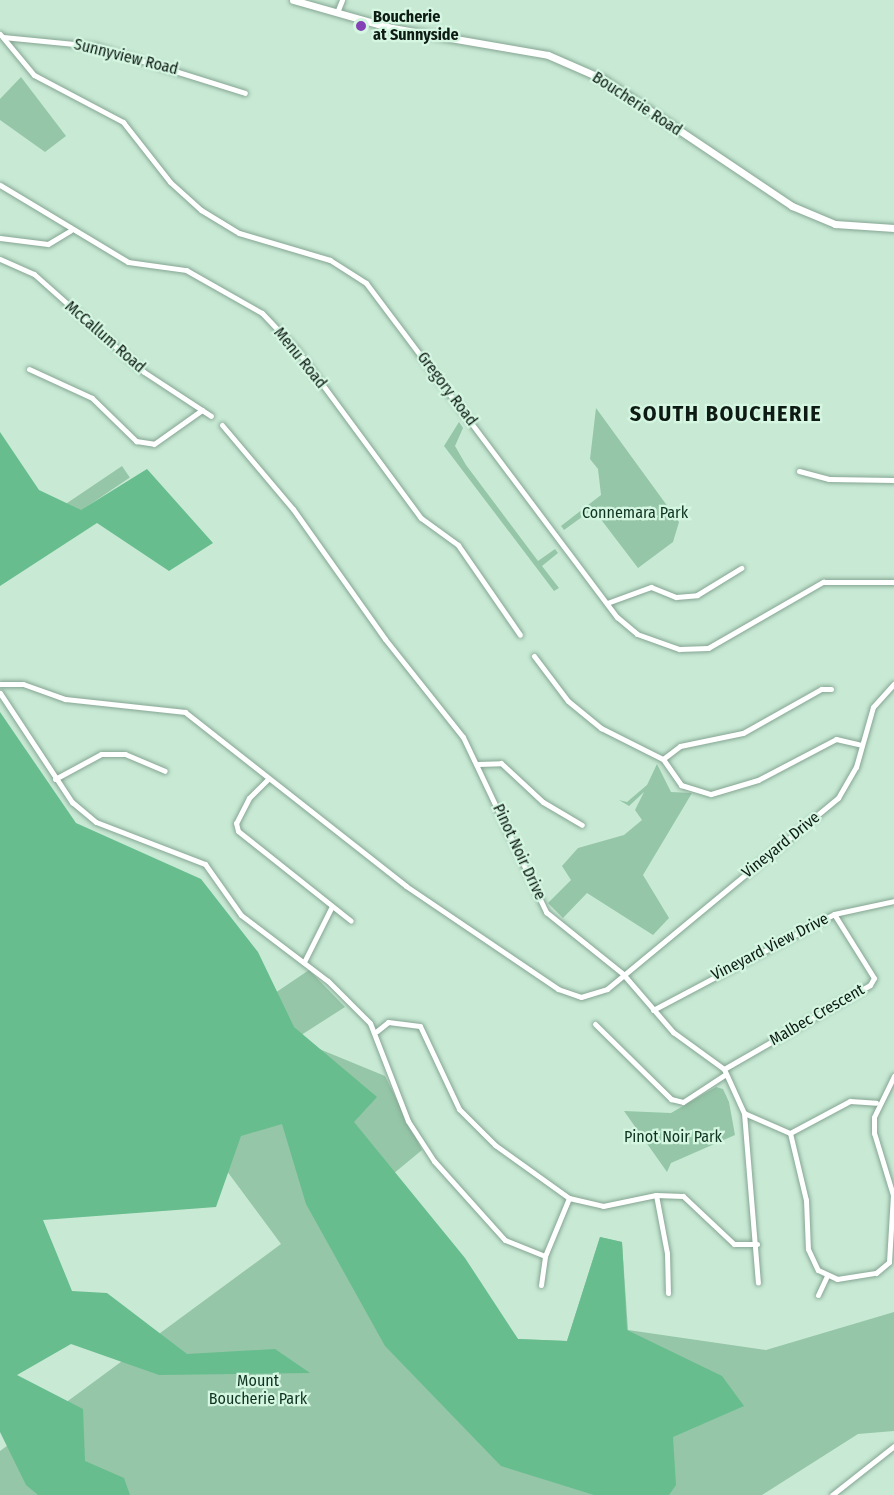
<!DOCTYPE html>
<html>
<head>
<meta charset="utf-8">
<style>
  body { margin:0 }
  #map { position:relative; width:894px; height:1495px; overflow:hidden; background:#c8ead5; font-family:"Fira Sans Condensed",sans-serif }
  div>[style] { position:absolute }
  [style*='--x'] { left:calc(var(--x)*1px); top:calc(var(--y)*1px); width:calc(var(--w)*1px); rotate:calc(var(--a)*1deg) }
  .green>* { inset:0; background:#95c6a8; transform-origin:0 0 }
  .forest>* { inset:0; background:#67bd8d }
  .roads { filter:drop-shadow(0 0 2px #85a592) drop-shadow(0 0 2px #85a592) }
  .minor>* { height:5px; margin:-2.5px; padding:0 2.5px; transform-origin:2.5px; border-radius:2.5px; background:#fff }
  .secondary>* { height:7px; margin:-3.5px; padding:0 3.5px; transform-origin:3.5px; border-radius:3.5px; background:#fff }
  .dots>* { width:16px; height:16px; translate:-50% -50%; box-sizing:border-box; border:3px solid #d5f7e2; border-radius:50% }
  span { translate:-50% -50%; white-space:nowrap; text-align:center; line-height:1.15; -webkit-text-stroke:4.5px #d5f7e2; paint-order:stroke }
  .poi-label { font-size:16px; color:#0e1b14; font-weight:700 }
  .left { translate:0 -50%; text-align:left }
  .street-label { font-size:16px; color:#0e1b14 }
  .park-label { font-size:16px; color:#0e3421 }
  .district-label { font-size:22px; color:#0e1b14; font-weight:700; letter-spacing:1.5px }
</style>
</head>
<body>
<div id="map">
  <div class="green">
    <div style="clip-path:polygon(21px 77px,66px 136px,45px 152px,0 120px,0 99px)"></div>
    <div style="clip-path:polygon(596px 408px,679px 522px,673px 542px,638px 568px,593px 509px,564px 530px,561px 526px,601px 495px,598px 469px,590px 459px)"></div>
    <div style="clip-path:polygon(459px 422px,463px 428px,455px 446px,466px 465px,538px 561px,555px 549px,558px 553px,542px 566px,559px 588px,554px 591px,444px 446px)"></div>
    <div style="left:122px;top:466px;width:14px;height:88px;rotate:56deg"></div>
    <div style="clip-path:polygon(657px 764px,671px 792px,692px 793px,643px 875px,669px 918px,653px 935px,587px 893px,563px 918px,548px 903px,571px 880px,562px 866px,578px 848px,624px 835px,642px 820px,635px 810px,644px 792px,629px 806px,619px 800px,627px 802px,647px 785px)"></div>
    <div style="clip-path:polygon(309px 970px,345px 1007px,295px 1039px,385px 1076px,422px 1150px,393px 1174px,518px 1339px,567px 1341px,600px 1237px,622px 1242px,628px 1330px,766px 1350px,894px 1312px,894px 1431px,858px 1434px,762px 1495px,0 1495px,0 1451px,281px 1244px,155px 1074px)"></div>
    <div style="clip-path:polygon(716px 1087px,723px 1089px,729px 1102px,735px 1135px,671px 1163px,667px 1172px,624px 1111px,671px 1113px)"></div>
  </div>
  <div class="forest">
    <div style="clip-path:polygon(0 432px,39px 490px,81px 510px,147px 469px,213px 543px,169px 571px,97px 523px,0 586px)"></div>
    <div style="clip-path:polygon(0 712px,76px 823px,201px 879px,258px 952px,294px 1027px,377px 1097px,354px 1122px,465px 1258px,518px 1339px,567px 1341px,600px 1237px,622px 1242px,627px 1330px,722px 1376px,744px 1406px,673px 1437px,676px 1485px,669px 1495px,594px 1495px,501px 1466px,385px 1346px,306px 1204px,282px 1124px,241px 1136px,216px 1207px,43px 1220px,72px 1291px,107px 1293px,187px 1354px,275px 1349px,310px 1373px,159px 1375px,71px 1344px,17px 1375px,83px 1409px,85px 1461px,124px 1478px,130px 1495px,38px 1495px,26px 1485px,0 1432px)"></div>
  </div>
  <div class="roads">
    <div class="minor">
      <div style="--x:338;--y:10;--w:11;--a:-68"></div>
      <div style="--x:0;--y:34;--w:53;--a:50.3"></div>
      <div style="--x:34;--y:75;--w:101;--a:27.8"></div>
      <div style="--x:123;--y:122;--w:76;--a:51.9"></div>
      <div style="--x:170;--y:182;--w:42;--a:42.1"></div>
      <div style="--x:201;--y:210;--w:44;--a:31.2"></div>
      <div style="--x:239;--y:233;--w:95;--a:16.5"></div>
      <div style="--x:330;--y:260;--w:43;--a:32.6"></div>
      <div style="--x:366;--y:283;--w:418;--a:53.1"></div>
      <div style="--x:617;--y:617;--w:26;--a:40"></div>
      <div style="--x:637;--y:634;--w:45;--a:19.7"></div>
      <div style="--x:679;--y:649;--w:29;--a:-2"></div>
      <div style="--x:708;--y:648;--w:133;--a:-29.9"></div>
      <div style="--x:823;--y:582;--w:71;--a:0"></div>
      <div style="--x:3;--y:37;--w:92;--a:5.6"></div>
      <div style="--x:95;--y:46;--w:157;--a:17.4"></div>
      <div style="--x:0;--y:185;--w:149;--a:31"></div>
      <div style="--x:128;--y:262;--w:59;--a:7.9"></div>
      <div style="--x:186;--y:270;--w:87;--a:29.5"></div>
      <div style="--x:262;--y:313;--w:51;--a:46.6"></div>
      <div style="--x:297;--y:350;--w:209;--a:53.6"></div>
      <div style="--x:421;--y:518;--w:46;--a:36.1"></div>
      <div style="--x:458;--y:545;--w:109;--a:55.4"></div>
      <div style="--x:0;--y:238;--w:48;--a:7.1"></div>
      <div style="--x:48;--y:244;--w:26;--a:-31"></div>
      <div style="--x:0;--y:259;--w:37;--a:24"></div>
      <div style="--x:34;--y:274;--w:147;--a:41.7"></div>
      <div style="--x:144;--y:372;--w:80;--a:33.3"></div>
      <div style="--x:29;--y:369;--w:69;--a:24.7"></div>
      <div style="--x:92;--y:398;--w:62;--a:44.3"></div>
      <div style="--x:136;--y:441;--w:18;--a:9"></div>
      <div style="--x:154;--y:444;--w:59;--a:-35.3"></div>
      <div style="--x:222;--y:425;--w:110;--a:49.8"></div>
      <div style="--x:293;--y:509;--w:159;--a:54.7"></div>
      <div style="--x:385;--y:639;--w:125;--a:51.5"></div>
      <div style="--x:463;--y:737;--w:194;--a:64.6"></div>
      <div style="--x:546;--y:912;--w:99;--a:38.8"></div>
      <div style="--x:623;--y:974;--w:77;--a:49.2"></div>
      <div style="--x:673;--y:1032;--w:63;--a:36"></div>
      <div style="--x:724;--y:1069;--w:48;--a:65.6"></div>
      <div style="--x:744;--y:1113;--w:170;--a:85.3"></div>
      <div style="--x:799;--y:471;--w:31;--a:15"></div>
      <div style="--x:829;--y:479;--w:65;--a:0.9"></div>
      <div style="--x:607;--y:603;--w:47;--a:-20"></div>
      <div style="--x:651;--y:587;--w:27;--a:22"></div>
      <div style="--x:676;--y:597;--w:21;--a:-5"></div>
      <div style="--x:697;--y:595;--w:52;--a:-31.5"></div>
      <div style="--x:534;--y:656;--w:56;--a:52.9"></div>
      <div style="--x:568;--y:701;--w:43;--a:39.3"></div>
      <div style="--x:601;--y:728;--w:69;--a:26.6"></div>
      <div style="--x:663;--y:759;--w:32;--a:55"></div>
      <div style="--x:681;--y:785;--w:31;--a:17"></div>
      <div style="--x:711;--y:794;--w:49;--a:-16.6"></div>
      <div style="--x:758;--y:780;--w:88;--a:-27.7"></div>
      <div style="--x:836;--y:739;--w:26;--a:13"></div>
      <div style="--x:0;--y:684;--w:23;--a:0"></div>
      <div style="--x:23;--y:684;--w:45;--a:19.7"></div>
      <div style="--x:65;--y:699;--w:121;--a:6.2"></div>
      <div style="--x:185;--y:712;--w:281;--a:38.2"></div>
      <div style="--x:406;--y:886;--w:184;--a:34.1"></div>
      <div style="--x:558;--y:989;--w:24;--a:19"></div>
      <div style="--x:581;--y:997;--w:27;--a:-17"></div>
      <div style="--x:607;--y:989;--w:300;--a:-39.6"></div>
      <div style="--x:838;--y:798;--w:36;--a:-60"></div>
      <div style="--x:856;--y:767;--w:62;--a:-74.2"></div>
      <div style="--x:873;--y:707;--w:31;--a:-48"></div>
      <div style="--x:0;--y:693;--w:131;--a:56.6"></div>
      <div style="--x:72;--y:802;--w:31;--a:40"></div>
      <div style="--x:96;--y:822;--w:117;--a:21.1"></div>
      <div style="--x:205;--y:864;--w:62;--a:54.8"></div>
      <div style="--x:241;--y:915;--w:109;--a:37.2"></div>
      <div style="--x:328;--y:981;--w:59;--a:45"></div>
      <div style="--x:370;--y:1023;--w:105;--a:68.8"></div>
      <div style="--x:408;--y:1121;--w:48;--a:57"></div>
      <div style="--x:434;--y:1161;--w:106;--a:48.1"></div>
      <div style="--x:505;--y:1240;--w:43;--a:21.8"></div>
      <div style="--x:545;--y:1256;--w:63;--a:-67.5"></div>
      <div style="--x:569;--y:1198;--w:35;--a:13"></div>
      <div style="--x:603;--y:1206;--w:54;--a:-11.7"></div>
      <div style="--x:656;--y:1195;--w:27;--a:2"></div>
      <div style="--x:683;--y:1196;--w:70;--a:43.3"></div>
      <div style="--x:734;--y:1244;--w:23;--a:0"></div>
      <div style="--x:663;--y:759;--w:21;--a:-37"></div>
      <div style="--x:680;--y:746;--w:64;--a:-11.7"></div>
      <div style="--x:743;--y:733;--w:90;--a:-29.4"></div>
      <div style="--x:821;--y:689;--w:10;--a:0"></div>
      <div style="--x:478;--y:764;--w:23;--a:-2"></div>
      <div style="--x:501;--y:763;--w:57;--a:42.9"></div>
      <div style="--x:543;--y:802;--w:45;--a:30.5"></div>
      <div style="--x:55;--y:779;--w:52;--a:-28.5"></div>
      <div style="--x:101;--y:754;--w:24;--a:0"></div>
      <div style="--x:125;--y:754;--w:43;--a:23"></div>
      <div style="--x:268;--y:779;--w:27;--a:135"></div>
      <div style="--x:249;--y:798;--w:28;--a:117"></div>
      <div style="--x:236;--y:823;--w:8;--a:76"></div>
      <div style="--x:238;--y:831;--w:144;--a:38.5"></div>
      <div style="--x:304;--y:962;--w:60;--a:-63.4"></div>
      <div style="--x:653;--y:1010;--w:205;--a:-27.9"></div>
      <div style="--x:834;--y:914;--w:61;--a:-12.2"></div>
      <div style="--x:595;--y:1024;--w:107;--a:44.6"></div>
      <div style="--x:671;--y:1099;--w:12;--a:14"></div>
      <div style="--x:683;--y:1102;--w:51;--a:-33.1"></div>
      <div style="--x:377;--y:1031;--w:14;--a:-39"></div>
      <div style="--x:388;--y:1022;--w:32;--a:7"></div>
      <div style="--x:420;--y:1026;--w:92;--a:64.8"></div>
      <div style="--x:459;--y:1109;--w:51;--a:45"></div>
      <div style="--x:495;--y:1145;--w:91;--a:35.6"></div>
      <div style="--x:724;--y:1069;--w:168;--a:-29.9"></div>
      <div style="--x:870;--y:985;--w:8;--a:-60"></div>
      <div style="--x:874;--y:978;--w:75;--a:-122"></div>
      <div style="--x:744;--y:1113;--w:50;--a:23.5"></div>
      <div style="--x:790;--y:1133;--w:69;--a:76.6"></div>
      <div style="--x:806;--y:1200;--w:49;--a:87.7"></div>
      <div style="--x:808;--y:1249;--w:23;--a:65"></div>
      <div style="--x:818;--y:1270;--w:21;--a:25"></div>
      <div style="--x:837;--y:1279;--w:39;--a:-9"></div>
      <div style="--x:876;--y:1273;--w:17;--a:-40"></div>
      <div style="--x:889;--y:1262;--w:67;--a:-86.6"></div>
      <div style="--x:893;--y:1195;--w:65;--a:-107"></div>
      <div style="--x:874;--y:1133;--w:16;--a:-90"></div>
      <div style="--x:874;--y:1117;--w:46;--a:-64"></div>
      <div style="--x:790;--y:1133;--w:68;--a:-28.1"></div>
      <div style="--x:850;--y:1101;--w:26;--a:4"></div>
      <div style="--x:656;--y:1195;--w:59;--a:79.3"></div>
      <div style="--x:667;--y:1253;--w:40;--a:88.6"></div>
      <div style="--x:541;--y:1285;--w:29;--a:-82"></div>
      <div style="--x:818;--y:1295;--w:21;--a:-65"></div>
      <div style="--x:832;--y:1495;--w:79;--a:-38.3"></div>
    </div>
    <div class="secondary">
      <div style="--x:293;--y:0;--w:103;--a:15.8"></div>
      <div style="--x:392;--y:28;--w:158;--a:9.8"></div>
      <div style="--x:548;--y:55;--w:60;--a:23.6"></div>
      <div style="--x:603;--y:79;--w:228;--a:33.9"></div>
      <div style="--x:792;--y:206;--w:47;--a:22.7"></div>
      <div style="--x:835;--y:224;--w:59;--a:3.9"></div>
    </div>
  </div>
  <div class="dots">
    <div style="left:361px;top:26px;background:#8542b6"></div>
  </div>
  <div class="poi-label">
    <span class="left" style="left:373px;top:26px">Boucherie<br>at Sunnyside</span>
  </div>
  <div class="street-label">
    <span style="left:126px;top:57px;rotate:14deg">Sunnyview Road</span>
    <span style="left:637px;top:104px;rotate:33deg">Boucherie Road</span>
    <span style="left:105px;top:337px;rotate:41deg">McCallum Road</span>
    <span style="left:300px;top:358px;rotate:51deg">Menu Road</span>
    <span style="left:447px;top:389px;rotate:53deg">Gregory Road</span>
    <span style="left:781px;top:845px;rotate:-39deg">Vineyard Drive</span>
    <span style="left:519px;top:852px;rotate:65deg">Pinot Noir Drive</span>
    <span style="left:770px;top:947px;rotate:-27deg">Vineyard View Drive</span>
    <span style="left:817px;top:1015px;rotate:-30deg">Malbec Crescent</span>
  </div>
  <div class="park-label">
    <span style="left:635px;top:513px">Connemara Park</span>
    <span style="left:673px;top:1137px">Pinot Noir Park</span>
    <span style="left:258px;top:1390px">Mount<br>Boucherie Park</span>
  </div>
  <div class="district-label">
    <span style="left:726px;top:414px">SOUTH BOUCHERIE</span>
  </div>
</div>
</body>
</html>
